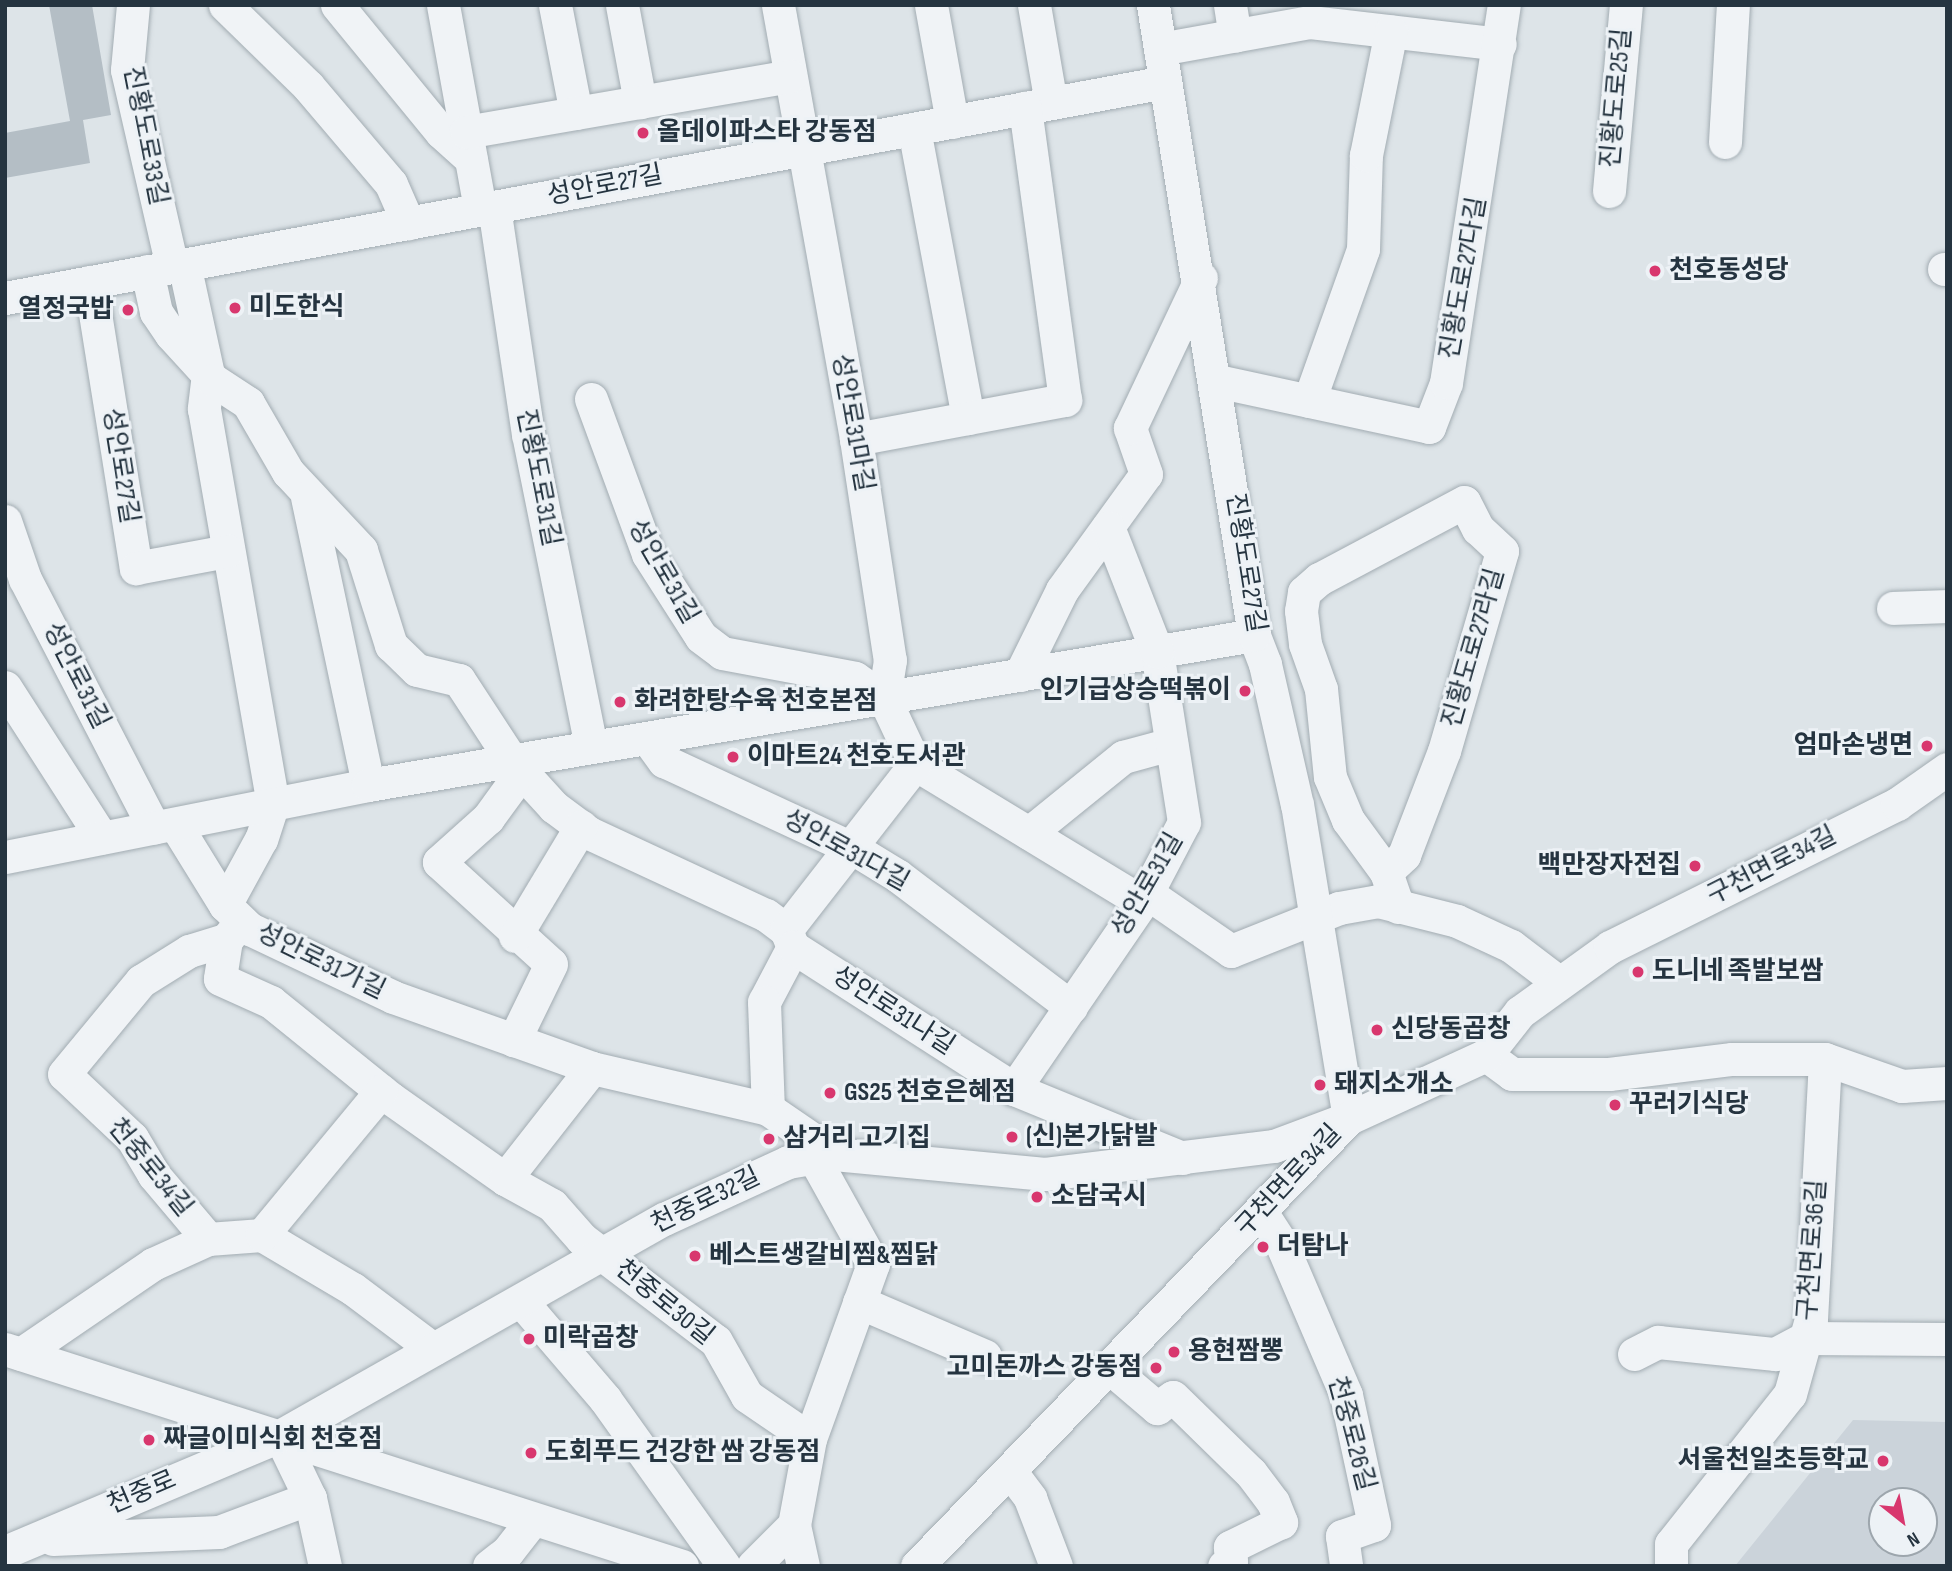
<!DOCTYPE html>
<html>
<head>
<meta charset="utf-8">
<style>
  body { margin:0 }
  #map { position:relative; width:1952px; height:1571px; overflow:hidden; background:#dde4e8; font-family:"Sofia Sans Condensed","Noto Sans KR",sans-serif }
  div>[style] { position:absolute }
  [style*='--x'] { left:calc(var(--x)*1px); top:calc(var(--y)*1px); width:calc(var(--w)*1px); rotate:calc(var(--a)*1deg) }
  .built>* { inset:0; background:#cbd3da }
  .building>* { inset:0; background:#b4bec5 }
  .roads { filter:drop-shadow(0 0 2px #a2acb2) drop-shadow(0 0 2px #a2acb2) }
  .minor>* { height:33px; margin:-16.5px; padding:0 16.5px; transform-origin:16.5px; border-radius:16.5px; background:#f0f3f6 }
  .dots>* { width:19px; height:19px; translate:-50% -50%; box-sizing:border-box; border:4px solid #edf2f6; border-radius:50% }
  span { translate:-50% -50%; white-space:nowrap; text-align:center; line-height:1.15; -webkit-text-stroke:6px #edf2f6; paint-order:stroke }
  .street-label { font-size:26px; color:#253440 }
  .poi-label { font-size:26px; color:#253440; font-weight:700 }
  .left { translate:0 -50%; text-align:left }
  .right { translate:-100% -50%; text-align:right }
  .frame { position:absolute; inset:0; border:7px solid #253440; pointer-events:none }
  .north { position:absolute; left:1868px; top:1487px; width:70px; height:70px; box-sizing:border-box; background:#edf2f6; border:2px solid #9da6ad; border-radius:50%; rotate:149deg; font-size:19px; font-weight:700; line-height:28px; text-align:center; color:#253440 }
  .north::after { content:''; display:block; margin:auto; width:24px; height:32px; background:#d8376e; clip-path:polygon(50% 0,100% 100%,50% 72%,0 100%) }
</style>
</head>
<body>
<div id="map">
  <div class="built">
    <div style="clip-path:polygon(evenodd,1853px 1420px,1947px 1422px,1947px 1566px,1735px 1566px,1853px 1420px,1882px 1501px,1924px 1501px,1924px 1543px,1882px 1543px,1882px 1501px)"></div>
  </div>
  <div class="building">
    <div style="clip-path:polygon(49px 5px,92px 5px,111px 115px,83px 120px,90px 163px,5px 178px,5px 133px,70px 121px)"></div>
  </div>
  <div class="roads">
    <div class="minor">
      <div style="--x:133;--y:5;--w:65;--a:95.3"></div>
      <div style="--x:127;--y:70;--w:202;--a:77.1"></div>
      <div style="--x:225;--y:5;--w:116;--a:44.3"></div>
      <div style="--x:308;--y:86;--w:128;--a:49.7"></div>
      <div style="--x:391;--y:184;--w:43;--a:66.4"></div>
      <div style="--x:337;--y:5;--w:164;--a:50.7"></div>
      <div style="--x:441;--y:132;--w:40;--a:42"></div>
      <div style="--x:443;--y:5;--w:207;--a:79.7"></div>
      <div style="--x:555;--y:5;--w:110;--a:79"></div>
      <div style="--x:622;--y:5;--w:99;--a:79.5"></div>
      <div style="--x:778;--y:5;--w:441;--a:79.8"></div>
      <div style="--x:856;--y:439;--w:224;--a:81.3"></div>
      <div style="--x:890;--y:660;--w:38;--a:99"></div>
      <div style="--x:931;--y:5;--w:119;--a:79.8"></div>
      <div style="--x:1034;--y:5;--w:99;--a:80.2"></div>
      <div style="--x:1230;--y:5;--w:31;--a:81"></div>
      <div style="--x:1160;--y:49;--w:152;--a:-10.2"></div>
      <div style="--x:1310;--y:22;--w:191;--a:6.6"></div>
      <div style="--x:914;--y:129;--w:294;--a:79.4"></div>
      <div style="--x:466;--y:132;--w:329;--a:-9.8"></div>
      <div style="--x:1725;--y:142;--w:137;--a:-86.7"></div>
      <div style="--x:1609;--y:191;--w:187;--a:-84.8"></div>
      <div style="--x:494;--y:207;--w:230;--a:81.5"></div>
      <div style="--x:528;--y:434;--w:319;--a:78.6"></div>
      <div style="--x:184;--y:264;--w:113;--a:77.7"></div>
      <div style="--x:208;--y:374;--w:35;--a:97"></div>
      <div style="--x:204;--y:409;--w:400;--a:80.1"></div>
      <div style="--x:273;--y:803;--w:38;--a:108"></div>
      <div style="--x:261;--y:839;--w:75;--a:118.6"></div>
      <div style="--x:1944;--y:269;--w:3;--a:0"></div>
      <div style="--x:147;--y:271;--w:42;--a:77.6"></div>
      <div style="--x:156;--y:312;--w:27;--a:56"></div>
      <div style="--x:171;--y:334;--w:62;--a:47.6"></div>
      <div style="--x:213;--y:380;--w:42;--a:33.3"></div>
      <div style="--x:248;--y:403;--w:80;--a:59.9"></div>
      <div style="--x:288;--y:472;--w:107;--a:46.9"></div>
      <div style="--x:361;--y:550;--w:100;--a:72.5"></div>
      <div style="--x:391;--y:645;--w:36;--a:44"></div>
      <div style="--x:417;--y:670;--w:43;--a:13.4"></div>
      <div style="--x:459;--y:680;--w:97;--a:56.8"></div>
      <div style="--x:512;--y:761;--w:62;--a:47.6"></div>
      <div style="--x:554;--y:807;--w:44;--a:36.6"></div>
      <div style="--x:589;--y:833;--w:195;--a:24.9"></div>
      <div style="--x:766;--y:915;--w:25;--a:37"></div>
      <div style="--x:786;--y:930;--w:18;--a:68"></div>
      <div style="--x:793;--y:947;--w:62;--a:117.8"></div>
      <div style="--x:764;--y:1002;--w:107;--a:87.9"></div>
      <div style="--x:90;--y:282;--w:290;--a:80.9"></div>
      <div style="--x:136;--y:568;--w:93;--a:-10.6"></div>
      <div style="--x:5;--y:298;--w:1180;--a:-10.55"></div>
      <div style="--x:1217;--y:381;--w:217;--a:12.2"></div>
      <div style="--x:1429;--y:427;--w:47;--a:-68.9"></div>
      <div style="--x:1446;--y:383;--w:382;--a:-81.3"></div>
      <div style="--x:591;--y:399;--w:165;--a:69.8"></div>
      <div style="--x:648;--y:554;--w:98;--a:57.4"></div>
      <div style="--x:701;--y:637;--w:26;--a:37"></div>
      <div style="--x:722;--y:653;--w:135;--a:10.6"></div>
      <div style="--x:855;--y:678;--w:35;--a:35"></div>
      <div style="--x:1309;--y:401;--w:161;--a:-70.4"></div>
      <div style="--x:1363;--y:249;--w:94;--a:-88.2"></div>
      <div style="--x:1366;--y:155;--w:126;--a:-78.6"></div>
      <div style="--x:856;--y:439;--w:213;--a:-10.6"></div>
      <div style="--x:1065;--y:400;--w:295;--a:-97.8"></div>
      <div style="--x:307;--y:497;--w:294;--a:78"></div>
      <div style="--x:5;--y:521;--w:61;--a:71"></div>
      <div style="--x:25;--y:579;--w:280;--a:62.6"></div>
      <div style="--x:1893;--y:608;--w:54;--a:-2.1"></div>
      <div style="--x:1020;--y:675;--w:95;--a:-63.7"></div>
      <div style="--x:1062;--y:590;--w:143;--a:-54.1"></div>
      <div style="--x:1146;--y:474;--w:49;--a:-109.2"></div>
      <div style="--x:1130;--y:428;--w:166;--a:-64.7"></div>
      <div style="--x:5;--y:687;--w:179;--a:57.3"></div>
      <div style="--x:884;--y:698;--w:73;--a:64.8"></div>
      <div style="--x:915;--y:764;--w:266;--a:31.3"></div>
      <div style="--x:647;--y:738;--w:29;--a:54"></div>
      <div style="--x:664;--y:761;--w:209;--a:24.9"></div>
      <div style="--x:854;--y:849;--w:52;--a:31.5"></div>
      <div style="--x:898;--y:876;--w:217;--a:37.1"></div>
      <div style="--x:512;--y:761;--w:24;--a:90"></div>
      <div style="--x:512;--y:785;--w:41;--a:126"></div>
      <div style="--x:488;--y:818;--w:66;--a:138.1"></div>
      <div style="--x:439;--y:862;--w:151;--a:42.3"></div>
      <div style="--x:551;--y:964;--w:85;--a:116"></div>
      <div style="--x:175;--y:824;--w:95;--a:58.3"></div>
      <div style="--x:225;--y:905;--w:35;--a:44"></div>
      <div style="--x:250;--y:929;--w:158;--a:25.4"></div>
      <div style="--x:393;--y:997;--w:211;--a:19.6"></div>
      <div style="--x:592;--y:1068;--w:181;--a:13.1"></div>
      <div style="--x:768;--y:1109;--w:80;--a:34.3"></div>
      <div style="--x:1029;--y:833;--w:121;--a:-39"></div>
      <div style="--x:1123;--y:757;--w:50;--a:-15.2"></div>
      <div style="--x:5;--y:857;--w:370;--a:-11.2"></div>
      <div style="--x:368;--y:785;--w:899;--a:-9.61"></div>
      <div style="--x:1386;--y:872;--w:25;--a:-43"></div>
      <div style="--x:1404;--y:855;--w:111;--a:-69"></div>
      <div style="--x:1444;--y:751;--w:208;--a:-73.8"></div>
      <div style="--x:1502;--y:551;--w:33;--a:-137"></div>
      <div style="--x:1478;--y:529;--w:30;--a:-117"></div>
      <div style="--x:1464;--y:502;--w:164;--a:152"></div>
      <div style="--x:1319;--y:579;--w:20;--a:139"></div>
      <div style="--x:1304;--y:592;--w:19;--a:99"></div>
      <div style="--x:1301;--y:611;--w:33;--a:83"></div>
      <div style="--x:1305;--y:644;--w:48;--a:70.4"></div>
      <div style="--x:1321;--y:689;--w:88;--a:84.2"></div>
      <div style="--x:1330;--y:777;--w:47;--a:67.3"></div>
      <div style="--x:1348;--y:820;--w:64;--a:53.8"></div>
      <div style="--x:1386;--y:872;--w:37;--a:71"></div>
      <div style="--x:1147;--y:893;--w:102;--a:34.6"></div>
      <div style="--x:1231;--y:951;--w:116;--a:-21.7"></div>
      <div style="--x:1339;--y:908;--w:40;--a:-10"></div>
      <div style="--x:1378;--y:901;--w:81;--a:14.2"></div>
      <div style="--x:1457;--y:921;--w:60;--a:24.8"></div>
      <div style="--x:1511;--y:946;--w:61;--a:37.1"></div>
      <div style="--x:241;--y:921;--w:24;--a:128"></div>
      <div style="--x:226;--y:940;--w:39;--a:99"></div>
      <div style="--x:220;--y:979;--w:56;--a:24.3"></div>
      <div style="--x:271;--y:1002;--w:153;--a:38.9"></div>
      <div style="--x:390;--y:1098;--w:141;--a:35.2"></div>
      <div style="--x:505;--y:1179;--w:54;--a:29"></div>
      <div style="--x:552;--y:1205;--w:45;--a:48.6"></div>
      <div style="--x:582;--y:1239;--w:168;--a:37.3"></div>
      <div style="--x:716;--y:1341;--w:63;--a:60.6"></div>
      <div style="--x:747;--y:1396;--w:76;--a:34.3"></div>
      <div style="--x:786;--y:930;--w:210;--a:-52.1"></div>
      <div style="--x:515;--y:936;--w:128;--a:-59"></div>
      <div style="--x:793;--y:947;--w:263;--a:32.7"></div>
      <div style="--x:1014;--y:1089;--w:182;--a:22.3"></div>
      <div style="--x:1486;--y:1055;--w:32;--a:36"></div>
      <div style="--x:1512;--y:1074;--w:97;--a:0"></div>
      <div style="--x:1609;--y:1074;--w:124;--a:-7"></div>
      <div style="--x:1732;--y:1059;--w:93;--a:0"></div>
      <div style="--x:1825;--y:1059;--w:82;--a:19.3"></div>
      <div style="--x:1902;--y:1086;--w:45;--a:-3.8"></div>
      <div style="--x:1014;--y:1089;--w:227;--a:-55.6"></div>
      <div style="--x:1142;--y:902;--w:90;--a:-62.3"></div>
      <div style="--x:1184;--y:822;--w:172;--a:-99"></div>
      <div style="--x:1157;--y:652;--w:134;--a:-111.4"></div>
      <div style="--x:505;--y:1179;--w:141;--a:-51.9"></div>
      <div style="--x:1261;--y:1212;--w:37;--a:57"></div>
      <div style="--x:1281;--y:1243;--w:165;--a:66.8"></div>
      <div style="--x:1346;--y:1395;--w:133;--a:77.8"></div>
      <div style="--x:1374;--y:1525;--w:34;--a:161"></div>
      <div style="--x:1342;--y:1536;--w:30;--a:82"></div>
      <div style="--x:262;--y:1235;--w:106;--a:30.7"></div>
      <div style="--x:353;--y:1289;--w:100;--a:36.9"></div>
      <div style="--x:208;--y:1239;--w:84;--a:-130.2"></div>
      <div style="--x:154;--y:1175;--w:43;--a:-120.7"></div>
      <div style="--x:132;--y:1138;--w:93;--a:-136.7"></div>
      <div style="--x:64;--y:1074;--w:121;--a:-50.4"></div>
      <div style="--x:141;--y:981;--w:57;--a:-32"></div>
      <div style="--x:189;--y:951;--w:39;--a:-17"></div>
      <div style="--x:522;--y:1302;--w:128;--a:49.4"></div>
      <div style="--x:605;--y:1399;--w:205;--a:54.5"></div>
      <div style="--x:859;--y:1302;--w:137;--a:23.2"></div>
      <div style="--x:5;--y:1349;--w:711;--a:17.77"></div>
      <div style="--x:21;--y:1354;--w:160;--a:-34.3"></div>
      <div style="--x:153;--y:1264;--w:60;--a:-24.4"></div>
      <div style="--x:208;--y:1239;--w:54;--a:-4.2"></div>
      <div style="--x:262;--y:1235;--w:187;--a:-50.4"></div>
      <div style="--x:1634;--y:1354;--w:27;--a:-27"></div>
      <div style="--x:1658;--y:1342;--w:118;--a:5.9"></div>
      <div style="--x:1775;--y:1354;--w:34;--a:-28"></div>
      <div style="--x:1805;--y:1338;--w:142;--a:0.4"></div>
      <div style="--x:1110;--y:1368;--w:62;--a:40.4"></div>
      <div style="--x:1157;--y:1408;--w:19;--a:-35"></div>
      <div style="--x:1173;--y:1397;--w:109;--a:44.3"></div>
      <div style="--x:1251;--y:1473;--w:36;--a:53"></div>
      <div style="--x:1273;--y:1502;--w:22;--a:68"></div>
      <div style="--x:1281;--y:1522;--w:57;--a:153.9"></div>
      <div style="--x:1230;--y:1547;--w:15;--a:86"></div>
      <div style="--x:1231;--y:1562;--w:8;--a:150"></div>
      <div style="--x:280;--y:1436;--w:69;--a:64.2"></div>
      <div style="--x:310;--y:1498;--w:70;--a:77.6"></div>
      <div style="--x:1010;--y:1471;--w:34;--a:53"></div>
      <div style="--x:1030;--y:1498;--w:73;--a:69.1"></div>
      <div style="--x:53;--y:1539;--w:166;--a:-2.4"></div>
      <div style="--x:219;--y:1532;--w:97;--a:-20.5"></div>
      <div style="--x:5;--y:1552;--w:298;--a:-22.9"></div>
      <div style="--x:280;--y:1436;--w:441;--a:-29.5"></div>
      <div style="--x:664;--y:1219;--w:136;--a:-24.7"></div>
      <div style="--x:788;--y:1162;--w:47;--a:-9.9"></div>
      <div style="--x:834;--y:1154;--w:212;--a:5.4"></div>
      <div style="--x:1045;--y:1174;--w:231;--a:-7"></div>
      <div style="--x:1274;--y:1146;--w:80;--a:-20.5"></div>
      <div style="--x:1349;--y:1118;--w:317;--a:-99.4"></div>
      <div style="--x:1297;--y:805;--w:145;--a:-102.8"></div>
      <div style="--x:1265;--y:664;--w:31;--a:-111"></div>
      <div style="--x:1254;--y:635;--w:638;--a:-99.11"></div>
      <div style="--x:489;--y:1566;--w:24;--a:-38"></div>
      <div style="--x:508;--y:1551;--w:39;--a:-52"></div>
      <div style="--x:753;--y:1566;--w:58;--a:-45"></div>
      <div style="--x:803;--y:1566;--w:42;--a:-102.4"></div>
      <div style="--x:794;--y:1525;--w:87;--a:-79.5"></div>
      <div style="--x:810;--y:1439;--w:186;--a:-70.2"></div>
      <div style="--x:873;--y:1264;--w:121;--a:-119.1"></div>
      <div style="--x:917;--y:1566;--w:622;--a:-46.04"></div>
      <div style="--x:1349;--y:1118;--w:151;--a:-24.7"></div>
      <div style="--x:1486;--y:1055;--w:55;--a:-51.7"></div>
      <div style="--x:1520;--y:1012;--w:111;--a:-35.8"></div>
      <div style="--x:1610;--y:947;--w:321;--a:-26.5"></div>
      <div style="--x:1897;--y:804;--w:61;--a:-35"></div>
      <div style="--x:1671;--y:1566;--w:22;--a:-90"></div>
      <div style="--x:1671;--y:1544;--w:191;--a:-51.6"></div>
      <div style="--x:1790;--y:1394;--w:78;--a:-74.4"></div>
      <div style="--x:1811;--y:1319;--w:260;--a:-86.9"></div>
    </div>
  </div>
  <div class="dots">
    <div style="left:643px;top:133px;background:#d8376e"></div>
    <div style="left:1655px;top:271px;background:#d8376e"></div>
    <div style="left:235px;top:308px;background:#d8376e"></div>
    <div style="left:128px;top:310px;background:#d8376e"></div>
    <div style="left:1245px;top:691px;background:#d8376e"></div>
    <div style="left:620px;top:702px;background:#d8376e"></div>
    <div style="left:1927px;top:746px;background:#d8376e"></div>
    <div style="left:733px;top:757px;background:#d8376e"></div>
    <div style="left:1695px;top:866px;background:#d8376e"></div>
    <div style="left:1638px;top:972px;background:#d8376e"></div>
    <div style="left:1377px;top:1030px;background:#d8376e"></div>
    <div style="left:1320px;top:1085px;background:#d8376e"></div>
    <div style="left:830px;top:1093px;background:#d8376e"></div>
    <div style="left:1615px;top:1105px;background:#d8376e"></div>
    <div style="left:1012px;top:1137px;background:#d8376e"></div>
    <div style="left:769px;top:1139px;background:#d8376e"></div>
    <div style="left:1037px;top:1197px;background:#d8376e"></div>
    <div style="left:1263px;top:1247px;background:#d8376e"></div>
    <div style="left:695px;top:1256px;background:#d8376e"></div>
    <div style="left:529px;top:1339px;background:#d8376e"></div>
    <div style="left:1174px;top:1352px;background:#d8376e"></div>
    <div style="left:1156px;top:1368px;background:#d8376e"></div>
    <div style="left:149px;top:1440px;background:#d8376e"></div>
    <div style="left:531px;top:1453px;background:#d8376e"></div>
    <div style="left:1883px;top:1461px;background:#d8376e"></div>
  </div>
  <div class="street-label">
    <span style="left:1617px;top:98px;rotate:-85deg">진황도로25길</span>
    <span style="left:145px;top:136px;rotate:79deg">진황도로33길</span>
    <span style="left:605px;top:186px;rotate:-11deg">성안로27길</span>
    <span style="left:1464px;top:278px;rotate:-80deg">진황도로27다길</span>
    <span style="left:852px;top:423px;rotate:80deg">성안로31마길</span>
    <span style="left:120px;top:466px;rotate:81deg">성안로27길</span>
    <span style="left:538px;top:478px;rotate:79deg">진황도로31길</span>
    <span style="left:1245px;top:563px;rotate:81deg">진황도로27길</span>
    <span style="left:663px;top:572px;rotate:60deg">성안로31길</span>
    <span style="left:1474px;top:648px;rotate:-74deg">진황도로27라길</span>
    <span style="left:76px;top:676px;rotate:63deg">성안로31길</span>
    <span style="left:846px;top:851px;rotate:29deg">성안로31다길</span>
    <span style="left:1772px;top:866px;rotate:-27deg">구천면로34길</span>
    <span style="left:1148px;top:885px;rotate:-60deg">성안로31길</span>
    <span style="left:321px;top:962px;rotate:26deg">성안로31가길</span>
    <span style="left:893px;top:1011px;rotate:33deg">성안로31나길</span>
    <span style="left:150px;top:1168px;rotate:51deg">천중로34길</span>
    <span style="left:1289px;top:1181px;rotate:-47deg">구천면로34길</span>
    <span style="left:706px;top:1201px;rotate:-26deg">천중로32길</span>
    <span style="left:1813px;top:1250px;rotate:-86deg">구천면로36길</span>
    <span style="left:664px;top:1303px;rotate:39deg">천중로30길</span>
    <span style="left:1351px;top:1434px;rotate:75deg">천중로26길</span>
    <span style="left:142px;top:1493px;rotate:-23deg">천중로</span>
  </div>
  <div class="poi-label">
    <span class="left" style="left:657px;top:133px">올데이파스타 강동점</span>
    <span class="left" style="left:1669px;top:271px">천호동성당</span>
    <span class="left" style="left:249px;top:308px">미도한식</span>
    <span class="right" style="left:114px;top:310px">열정국밥</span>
    <span class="right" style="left:1231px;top:691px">인기급상승떡볶이</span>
    <span class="left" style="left:634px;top:702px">화려한탕수육 천호본점</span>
    <span class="right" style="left:1913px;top:746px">엄마손냉면</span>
    <span class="left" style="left:747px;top:757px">이마트24 천호도서관</span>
    <span class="right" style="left:1681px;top:866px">백만장자전집</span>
    <span class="left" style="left:1652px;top:972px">도니네 족발보쌈</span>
    <span class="left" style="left:1391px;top:1030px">신당동곱창</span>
    <span class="left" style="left:1334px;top:1085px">돼지소개소</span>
    <span class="left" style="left:844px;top:1093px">GS25 천호은혜점</span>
    <span class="left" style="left:1629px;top:1105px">꾸러기식당</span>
    <span class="left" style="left:1026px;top:1137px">(신)본가닭발</span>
    <span class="left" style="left:783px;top:1139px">삼거리 고기집</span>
    <span class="left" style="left:1051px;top:1197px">소담국시</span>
    <span class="left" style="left:1277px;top:1247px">더탐나</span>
    <span class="left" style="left:709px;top:1256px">베스트생갈비찜&amp;찜닭</span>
    <span class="left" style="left:543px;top:1339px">미락곱창</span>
    <span class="left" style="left:1188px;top:1352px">용현짬뽕</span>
    <span class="right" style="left:1142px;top:1368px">고미돈까스 강동점</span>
    <span class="left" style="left:163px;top:1440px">짜글이미식회 천호점</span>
    <span class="left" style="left:545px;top:1453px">도회푸드 건강한 쌈 강동점</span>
    <span class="right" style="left:1869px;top:1461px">서울천일초등학교</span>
  </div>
  <div class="frame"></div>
  <div class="north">N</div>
</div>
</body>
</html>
